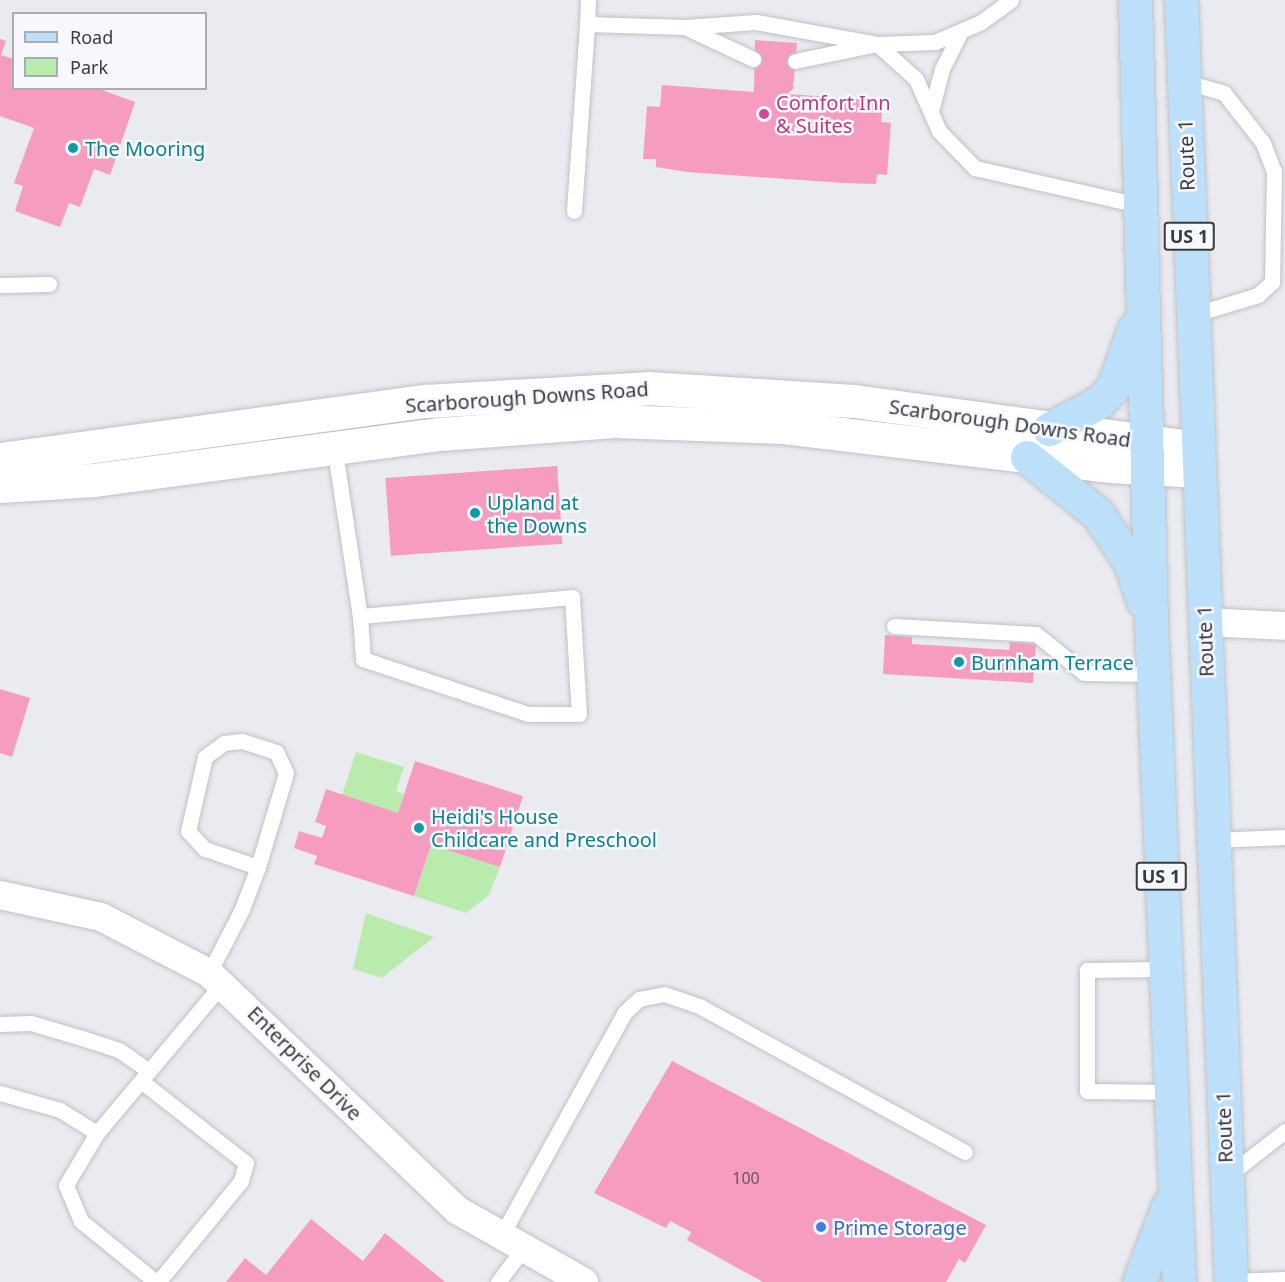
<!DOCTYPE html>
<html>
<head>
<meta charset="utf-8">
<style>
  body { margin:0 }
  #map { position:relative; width:1285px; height:1282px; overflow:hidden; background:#eaebf0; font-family:"Noto Sans",sans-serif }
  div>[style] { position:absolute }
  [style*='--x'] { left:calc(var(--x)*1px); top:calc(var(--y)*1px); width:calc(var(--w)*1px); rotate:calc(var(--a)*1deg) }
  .green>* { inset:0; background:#b9ebad }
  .building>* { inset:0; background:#f69cc1; transform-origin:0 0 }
  .roads { filter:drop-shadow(0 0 2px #c0c1c6) drop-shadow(0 0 2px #c0c1c6) }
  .service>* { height:15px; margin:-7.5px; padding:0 7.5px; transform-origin:7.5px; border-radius:7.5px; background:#fff }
  .minor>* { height:28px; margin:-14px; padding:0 14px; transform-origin:14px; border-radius:14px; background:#fff }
  .tertiary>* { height:33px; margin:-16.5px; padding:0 16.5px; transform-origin:16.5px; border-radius:16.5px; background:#fff }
  .primary>* { height:33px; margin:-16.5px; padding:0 16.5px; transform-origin:16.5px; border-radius:16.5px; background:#bce0fa }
  .dots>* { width:16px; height:16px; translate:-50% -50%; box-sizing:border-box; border:3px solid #f7f8fd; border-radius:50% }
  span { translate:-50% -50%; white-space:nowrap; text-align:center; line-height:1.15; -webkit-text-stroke:5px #f7f8fd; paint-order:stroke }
  .number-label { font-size:16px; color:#69535e }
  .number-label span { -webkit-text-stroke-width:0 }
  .shield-label span { padding:2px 4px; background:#f7f8fd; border:2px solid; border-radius:4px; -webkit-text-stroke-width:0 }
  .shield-label { font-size:18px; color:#3a3b3d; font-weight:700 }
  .hotel-label { font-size:20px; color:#b23c85 }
  .left { translate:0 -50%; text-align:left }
  .culture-label { font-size:20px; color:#0d838f }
  .street-label { font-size:20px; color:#3a3b3d }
  .shop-label { font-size:20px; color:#366cbe }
  .legend { position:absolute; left:12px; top:12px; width:195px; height:78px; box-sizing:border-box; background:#f7f8fd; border:2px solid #abacb0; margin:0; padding:8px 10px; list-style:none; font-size:18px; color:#3a3b3d }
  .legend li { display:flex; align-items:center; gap:12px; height:30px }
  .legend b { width:30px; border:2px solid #abacb0 }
</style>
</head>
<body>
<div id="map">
  <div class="green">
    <div style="clip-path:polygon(356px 752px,404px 767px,396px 791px,404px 794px,398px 813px,342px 795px)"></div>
    <div style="clip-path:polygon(431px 845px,500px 867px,489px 895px,466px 913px,414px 896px)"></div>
    <div style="clip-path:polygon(366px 913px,434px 937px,382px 978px,353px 969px)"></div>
  </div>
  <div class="building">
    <div style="clip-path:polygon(0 39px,6px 41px,1px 55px,14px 59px,14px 88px,97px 88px,135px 102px,110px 175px,94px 169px,80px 207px,69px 203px,60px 227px,15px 211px,23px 186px,14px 183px,34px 128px,0 116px)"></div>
    <div style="clip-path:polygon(755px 40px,797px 43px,793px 89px,787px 94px,883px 101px,881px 122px,891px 123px,887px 175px,877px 174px,876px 184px,844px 183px,687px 172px,656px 167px,656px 159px,643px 159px,647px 106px,660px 107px,662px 85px,754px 92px)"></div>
    <div style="left:557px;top:466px;width:78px;height:172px;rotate:86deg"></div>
    <div style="clip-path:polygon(885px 635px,912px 637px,912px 644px,1009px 650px,1010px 642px,1036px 644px,1033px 683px,883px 674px)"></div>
    <div style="clip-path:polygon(0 689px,30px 698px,12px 757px,0 753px)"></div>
    <div style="clip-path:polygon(415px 761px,523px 796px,500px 867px,431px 845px,414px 896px,314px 864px,317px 856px,294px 848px,299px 831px,322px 838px,326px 826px,315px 822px,326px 789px,398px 813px)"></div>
    <div style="clip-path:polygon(672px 1061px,986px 1225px,965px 1263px,959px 1259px,946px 1282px,763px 1282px,687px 1240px,691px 1232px,670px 1221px,666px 1228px,594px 1193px)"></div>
    <div style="clip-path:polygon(311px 1219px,363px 1261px,385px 1233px,445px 1282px,226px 1282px,245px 1258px,266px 1275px)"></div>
  </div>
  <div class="roads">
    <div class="service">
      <div style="--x:588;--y:0;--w:24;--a:92"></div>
      <div style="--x:587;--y:24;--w:98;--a:1.8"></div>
      <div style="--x:685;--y:27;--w:71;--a:-4"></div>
      <div style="--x:756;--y:22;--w:123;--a:10.3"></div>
      <div style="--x:877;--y:44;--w:52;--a:41.9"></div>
      <div style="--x:916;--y:79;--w:57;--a:66.1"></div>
      <div style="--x:939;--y:131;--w:52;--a:45.8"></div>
      <div style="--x:975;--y:168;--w:168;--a:12.7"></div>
      <div style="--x:689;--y:29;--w:71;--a:25.1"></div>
      <div style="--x:795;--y:61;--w:84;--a:-11.7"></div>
      <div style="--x:877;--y:44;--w:58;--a:-2"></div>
      <div style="--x:935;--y:42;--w:50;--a:-23.5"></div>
      <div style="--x:981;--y:22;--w:37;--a:-36"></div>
      <div style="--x:1183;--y:81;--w:43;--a:16.3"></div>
      <div style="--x:1224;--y:93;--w:63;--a:52"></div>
      <div style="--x:1263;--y:143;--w:30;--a:69"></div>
      <div style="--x:1274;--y:171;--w:111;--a:91"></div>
      <div style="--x:1272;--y:282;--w:19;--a:137"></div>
      <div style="--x:1258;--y:295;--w:69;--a:163.1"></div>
      <div style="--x:931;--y:111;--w:43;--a:-75.3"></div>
      <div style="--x:942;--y:69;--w:40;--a:-63.4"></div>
      <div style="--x:574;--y:211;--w:187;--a:-86"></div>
      <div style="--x:0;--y:285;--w:49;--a:-1.2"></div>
      <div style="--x:334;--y:445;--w:173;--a:81.4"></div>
      <div style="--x:360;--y:616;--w:213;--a:-5.1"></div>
      <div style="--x:572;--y:597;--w:117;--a:86.6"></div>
      <div style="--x:579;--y:714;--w:51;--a:180"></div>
      <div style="--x:528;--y:714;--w:174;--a:-161.6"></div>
      <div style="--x:363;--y:659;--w:43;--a:-94"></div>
      <div style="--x:894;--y:626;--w:142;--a:3.2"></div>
      <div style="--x:1036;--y:634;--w:62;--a:39.1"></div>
      <div style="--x:1084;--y:673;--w:69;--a:0.8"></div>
      <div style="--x:1213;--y:840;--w:72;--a:-2.4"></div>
      <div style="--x:1165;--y:969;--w:78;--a:179.3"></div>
      <div style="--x:1087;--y:970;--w:121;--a:90"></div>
      <div style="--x:1087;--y:1091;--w:84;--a:0.7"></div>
      <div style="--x:209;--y:973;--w:72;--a:-62.7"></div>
      <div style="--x:242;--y:909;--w:45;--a:-69.1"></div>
      <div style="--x:258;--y:867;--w:98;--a:-73.4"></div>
      <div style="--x:286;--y:773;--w:23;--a:-115"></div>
      <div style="--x:276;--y:752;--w:36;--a:-162"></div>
      <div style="--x:242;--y:741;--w:18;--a:174"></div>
      <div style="--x:224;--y:743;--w:24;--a:144"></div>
      <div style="--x:205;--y:757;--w:76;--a:102.9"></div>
      <div style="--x:188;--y:831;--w:25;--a:47"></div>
      <div style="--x:205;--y:849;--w:56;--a:18.8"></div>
      <div style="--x:0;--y:1024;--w:31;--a:-2"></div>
      <div style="--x:31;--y:1023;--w:53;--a:16.4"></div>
      <div style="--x:82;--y:1038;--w:39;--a:18"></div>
      <div style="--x:119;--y:1050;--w:35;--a:35"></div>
      <div style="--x:141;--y:1081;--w:133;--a:38"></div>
      <div style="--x:246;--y:1163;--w:19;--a:106"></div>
      <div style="--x:241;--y:1181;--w:131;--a:129.4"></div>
      <div style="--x:0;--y:1093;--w:62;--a:15.8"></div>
      <div style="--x:60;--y:1110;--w:44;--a:31.9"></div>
      <div style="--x:1226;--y:1177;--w:75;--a:-37.9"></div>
      <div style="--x:500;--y:1238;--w:257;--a:-61.1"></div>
      <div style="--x:624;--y:1013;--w:21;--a:-43"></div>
      <div style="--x:639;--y:999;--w:25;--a:-11"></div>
      <div style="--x:664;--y:994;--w:39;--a:19"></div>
      <div style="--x:701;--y:1007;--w:301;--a:28.8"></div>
      <div style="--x:1231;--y:1281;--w:54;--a:-2.1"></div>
      <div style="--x:156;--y:1282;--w:97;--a:-140.9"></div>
      <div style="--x:81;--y:1221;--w:39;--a:-113"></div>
      <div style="--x:66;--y:1185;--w:61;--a:-59.2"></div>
      <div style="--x:97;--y:1133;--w:196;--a:-50"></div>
      <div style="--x:498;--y:1282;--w:40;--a:-53"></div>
    </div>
    <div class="minor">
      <div style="--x:1204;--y:622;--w:81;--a:2.8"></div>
      <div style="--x:0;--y:895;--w:103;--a:12.3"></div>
      <div style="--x:101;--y:917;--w:122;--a:27.4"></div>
      <div style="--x:209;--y:973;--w:343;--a:43.7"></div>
      <div style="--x:457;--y:1210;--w:146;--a:29.6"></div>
    </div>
    <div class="tertiary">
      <div style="--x:0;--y:459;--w:429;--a:-7.8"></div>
      <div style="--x:425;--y:401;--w:223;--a:-3.3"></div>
      <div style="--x:648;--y:388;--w:206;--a:3.6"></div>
      <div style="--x:854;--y:401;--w:346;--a:7.8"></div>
      <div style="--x:0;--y:486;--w:94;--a:-3.7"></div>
      <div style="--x:94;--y:480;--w:349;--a:-7.6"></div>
      <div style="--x:440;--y:434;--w:174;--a:-4.3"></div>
      <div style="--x:614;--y:421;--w:169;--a:2"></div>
      <div style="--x:783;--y:427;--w:330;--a:6.8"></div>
      <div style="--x:1111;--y:466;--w:87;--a:3.3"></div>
    </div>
    <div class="primary">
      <div style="--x:1135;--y:0;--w:624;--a:88.53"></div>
      <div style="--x:1151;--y:624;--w:659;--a:87.56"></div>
      <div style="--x:1181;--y:0;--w:1283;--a:87.77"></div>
      <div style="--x:1049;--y:429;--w:57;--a:-28.4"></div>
      <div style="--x:1099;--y:402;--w:20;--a:-45"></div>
      <div style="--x:1113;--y:388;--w:63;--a:-70.4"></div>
      <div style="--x:1027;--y:457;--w:90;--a:38.7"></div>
      <div style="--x:1097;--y:513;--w:59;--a:56"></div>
      <div style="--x:1130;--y:562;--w:41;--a:71.6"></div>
      <div style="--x:1139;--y:1282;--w:81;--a:-69.1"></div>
    </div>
  </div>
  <div class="dots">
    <div style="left:764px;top:114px;background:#d1479c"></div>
    <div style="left:73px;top:148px;background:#0f9aa8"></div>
    <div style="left:475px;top:513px;background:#0f9aa8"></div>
    <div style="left:959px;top:662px;background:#0f9aa8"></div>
    <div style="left:419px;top:828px;background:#0f9aa8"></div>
    <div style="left:821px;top:1227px;background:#3f7fe0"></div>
  </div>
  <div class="number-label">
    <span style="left:746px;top:1178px">100</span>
  </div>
  <div class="shield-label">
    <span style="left:1189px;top:236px">US 1</span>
    <span style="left:1161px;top:876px">US 1</span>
  </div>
  <div class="hotel-label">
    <span class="left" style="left:776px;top:114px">Comfort Inn<br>&amp; Suites</span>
  </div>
  <div class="culture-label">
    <span class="left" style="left:85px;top:148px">The Mooring</span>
    <span class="left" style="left:487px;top:514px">Upland at<br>the Downs</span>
    <span class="left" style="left:971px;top:662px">Burnham Terrace</span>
    <span class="left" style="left:431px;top:828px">Heidi's House<br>Childcare and Preschool</span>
  </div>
  <div class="street-label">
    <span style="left:1186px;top:155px;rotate:-92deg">Route 1</span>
    <span style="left:527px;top:397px;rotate:-4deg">Scarborough Downs Road</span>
    <span style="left:1010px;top:423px;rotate:8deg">Scarborough Downs Road</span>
    <span style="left:1205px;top:641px;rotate:-92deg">Route 1</span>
    <span style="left:305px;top:1063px;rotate:45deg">Enterprise Drive</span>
    <span style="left:1224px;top:1127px;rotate:-92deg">Route 1</span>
  </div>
  <div class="shop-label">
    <span class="left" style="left:833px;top:1227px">Prime Storage</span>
  </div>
  <ul class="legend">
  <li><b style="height:8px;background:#bce0fa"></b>Road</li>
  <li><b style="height:16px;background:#b9ebad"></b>Park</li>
  </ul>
</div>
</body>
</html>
